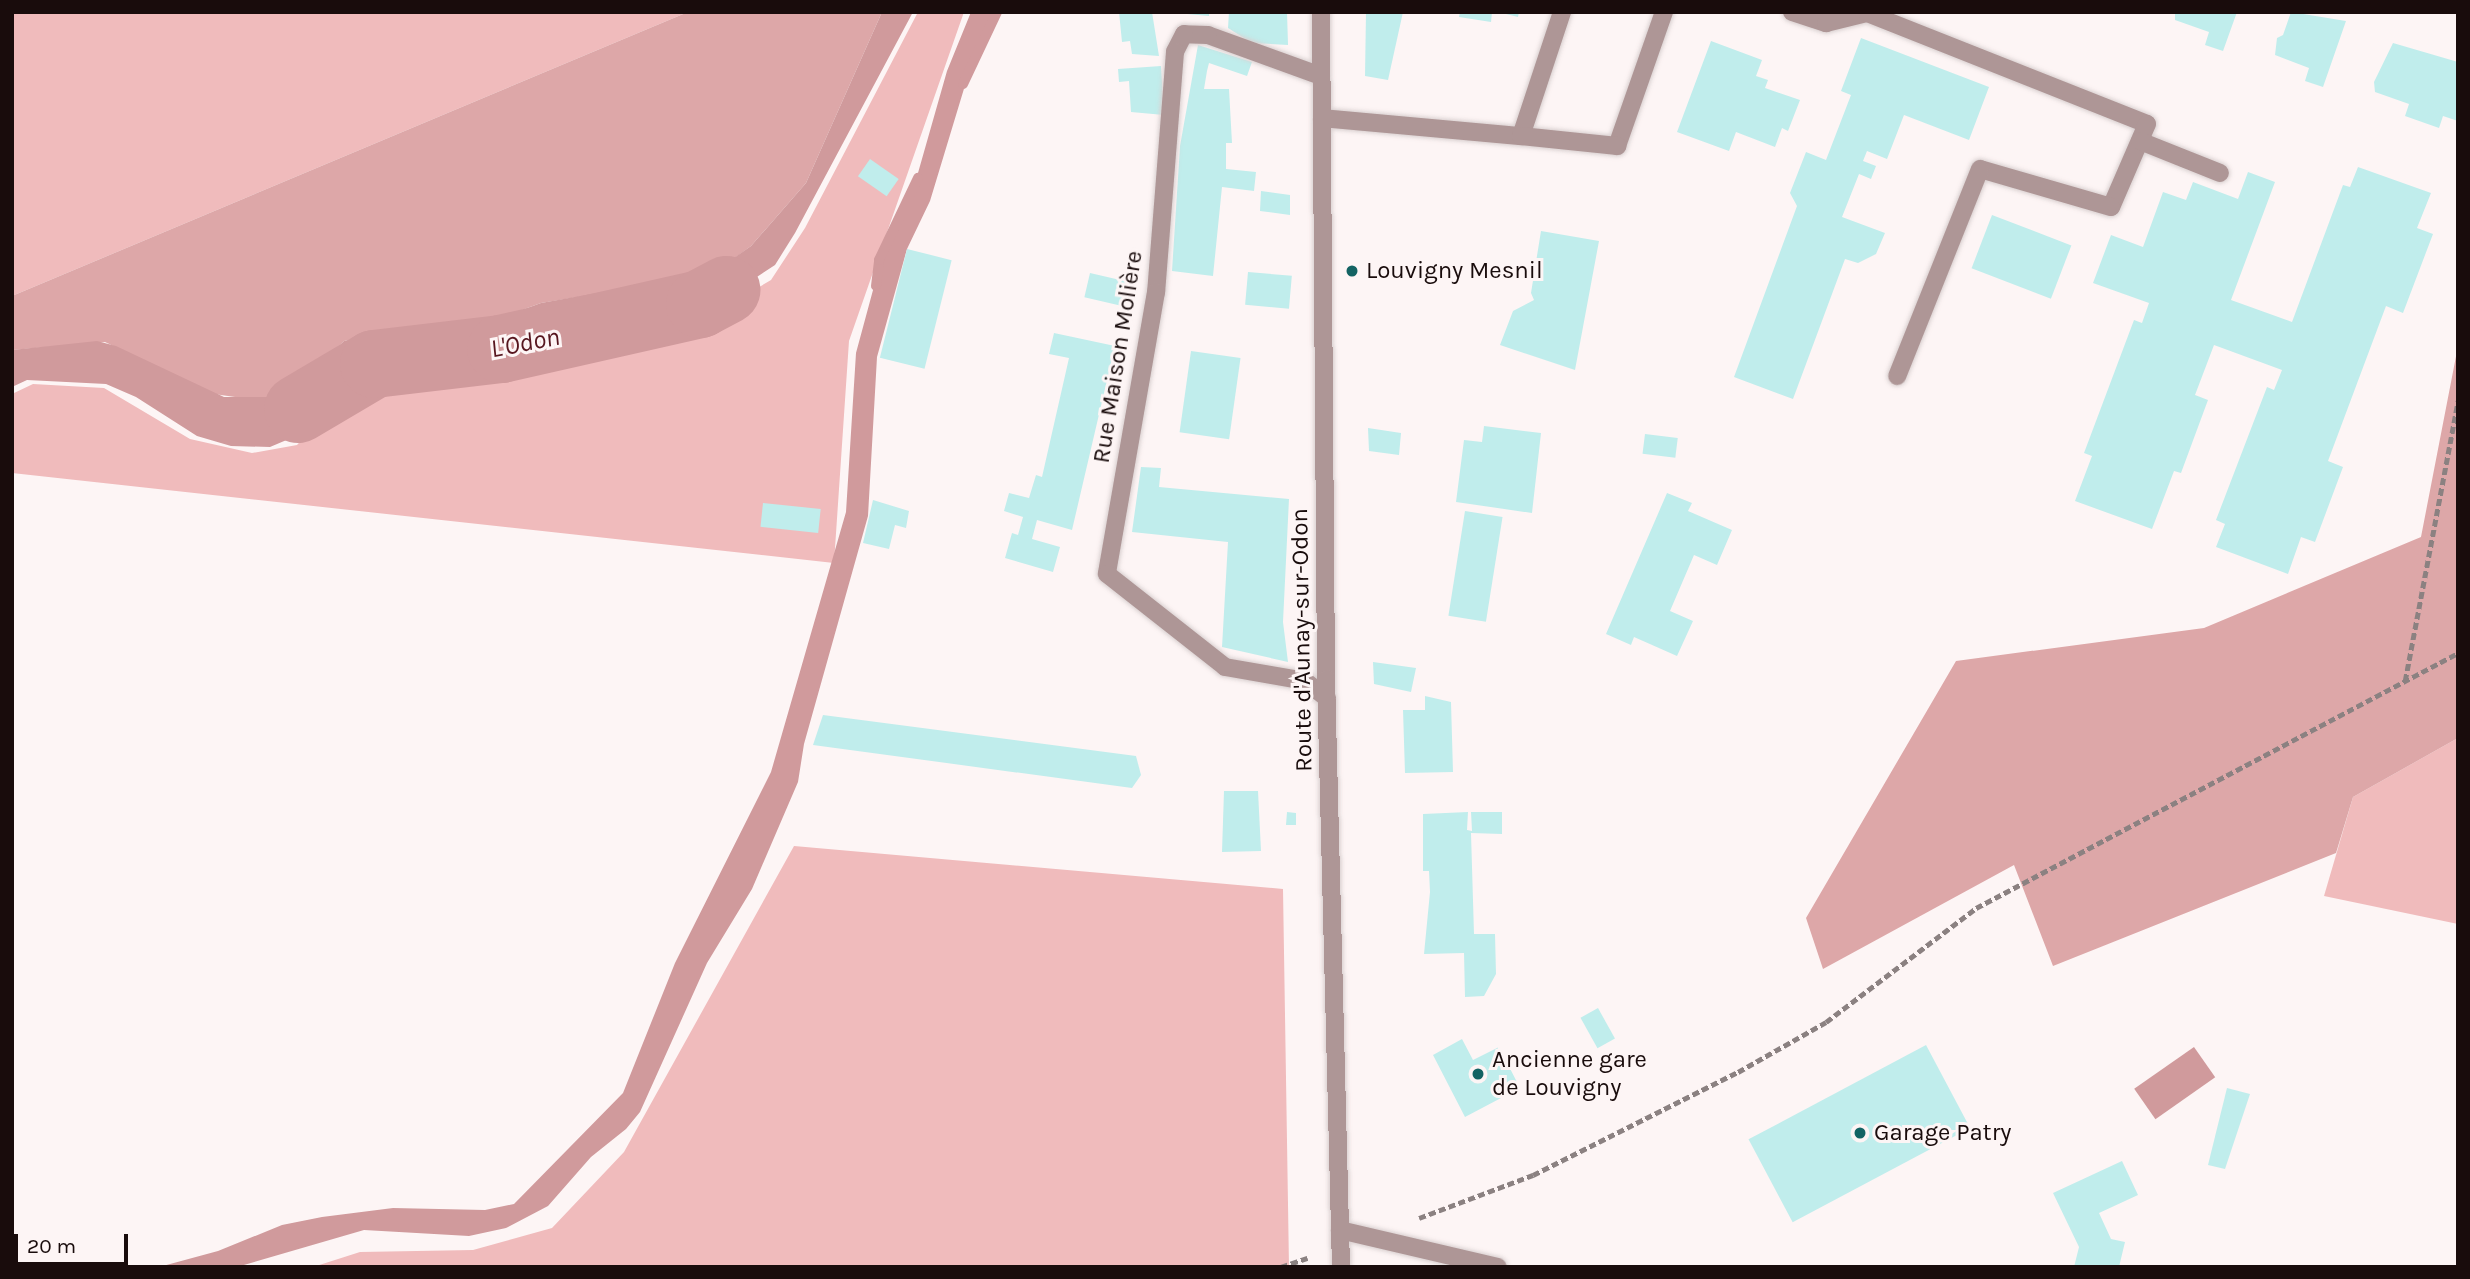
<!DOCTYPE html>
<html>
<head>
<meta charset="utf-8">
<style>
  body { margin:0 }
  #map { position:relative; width:2470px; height:1279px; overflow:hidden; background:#fdf5f5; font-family:Karla,sans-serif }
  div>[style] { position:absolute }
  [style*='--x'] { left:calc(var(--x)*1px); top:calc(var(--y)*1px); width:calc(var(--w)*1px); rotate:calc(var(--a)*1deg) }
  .green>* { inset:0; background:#f0bbbc }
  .forest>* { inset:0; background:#dda7a8 }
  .water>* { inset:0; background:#d09a9c; transform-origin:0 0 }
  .stream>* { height:10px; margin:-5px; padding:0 5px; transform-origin:5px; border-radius:5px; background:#d09a9c }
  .river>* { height:68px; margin:-34px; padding:0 34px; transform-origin:34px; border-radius:34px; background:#d09a9c }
  .building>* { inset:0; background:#c0edec; transform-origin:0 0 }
  .path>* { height:4.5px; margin-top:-2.25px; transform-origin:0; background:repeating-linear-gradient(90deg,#8b8181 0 7px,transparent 0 10.5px) }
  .roads { filter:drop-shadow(0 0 2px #d9d0d0) drop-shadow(0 0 2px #d9d0d0) }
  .service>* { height:18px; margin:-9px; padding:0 9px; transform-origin:9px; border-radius:9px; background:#ae9696 }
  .minor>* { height:18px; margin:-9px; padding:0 9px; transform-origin:9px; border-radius:9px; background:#ae9696 }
  .tertiary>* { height:18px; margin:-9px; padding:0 9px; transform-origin:9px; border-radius:9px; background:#ae9696 }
  .dots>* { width:19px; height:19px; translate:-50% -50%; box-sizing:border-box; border:4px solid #fdf5f5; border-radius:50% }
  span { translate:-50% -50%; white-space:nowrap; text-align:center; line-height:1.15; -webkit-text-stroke:6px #fdf5f5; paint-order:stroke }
  .poi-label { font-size:24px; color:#190c0c }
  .left { translate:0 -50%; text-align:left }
  .street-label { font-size:24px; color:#190c0c }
  .water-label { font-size:26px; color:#57161f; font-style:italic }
  .frame { position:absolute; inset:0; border:14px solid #190c0c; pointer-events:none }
  .scale { position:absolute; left:14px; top:1234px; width:114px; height:32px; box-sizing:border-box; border:4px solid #190c0c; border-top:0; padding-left:9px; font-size:21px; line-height:24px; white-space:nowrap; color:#190c0c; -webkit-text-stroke:5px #fdf5f5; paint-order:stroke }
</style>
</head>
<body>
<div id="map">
  <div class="green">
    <div style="clip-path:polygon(12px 12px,688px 12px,12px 296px)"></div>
    <div style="clip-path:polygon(918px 12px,964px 12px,849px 341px,834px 563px,12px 473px,12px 394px,33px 384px,104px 388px,190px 439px,252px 453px,297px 445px,353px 385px,374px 372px,443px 364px,484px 367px,536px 358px,567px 344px,705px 319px,771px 280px,805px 228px)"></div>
    <div style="clip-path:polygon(2458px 738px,2458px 924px,2324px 896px,2353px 797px)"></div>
    <div style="clip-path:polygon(794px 846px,1283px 889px,1289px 1267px,313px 1267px,360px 1252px,473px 1250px,552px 1228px,624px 1152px)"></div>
  </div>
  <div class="forest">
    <div style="clip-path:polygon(688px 12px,882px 12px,806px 183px,751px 246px,721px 268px,681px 280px,541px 303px,486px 323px,412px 327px,344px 341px,290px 392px,256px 400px,214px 394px,105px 342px,12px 350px,12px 296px)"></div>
    <div style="clip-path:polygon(2458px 346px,2458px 738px,2353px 797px,2336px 853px,2053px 966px,2014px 865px,1823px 969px,1806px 918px,1956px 661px,2204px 628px,2421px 537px)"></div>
  </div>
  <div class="water">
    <div style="clip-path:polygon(882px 12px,913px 12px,795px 233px,775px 265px,704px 312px,632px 318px,538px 353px,500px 360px,393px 358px,355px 375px,303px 433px,270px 447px,231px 446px,197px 436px,136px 397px,106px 384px,27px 380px,12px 387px,12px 350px,97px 341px,116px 346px,224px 397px,277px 397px,294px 389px,344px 341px,412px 327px,486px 323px,541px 303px,714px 272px,751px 246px,806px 183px)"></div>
    <div style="clip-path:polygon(971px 12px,999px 12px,973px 59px,930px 201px,907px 249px,877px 357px,868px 516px,804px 744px,798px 782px,752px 889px,707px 963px,640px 1112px,626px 1129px,591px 1157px,548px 1206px,506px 1228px,469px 1236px,364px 1230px,237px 1267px,159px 1267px,218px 1251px,282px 1225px,322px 1217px,393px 1208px,485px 1210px,514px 1204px,623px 1093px,675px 963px,771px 772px,846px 512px,856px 353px,886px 242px,912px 194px,947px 71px)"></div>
    <div style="left:2194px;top:1047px;width:37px;height:73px;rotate:55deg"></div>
  </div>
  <div class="stream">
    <div style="--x:963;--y:84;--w:80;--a:-64.7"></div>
    <div style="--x:876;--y:286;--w:26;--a:-83"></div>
    <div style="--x:879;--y:260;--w:91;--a:-64.6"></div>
  </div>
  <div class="river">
    <div style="--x:298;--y:409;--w:88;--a:-30.6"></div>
    <div style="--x:374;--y:364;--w:128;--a:-6.7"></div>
    <div style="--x:501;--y:349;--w:204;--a:-12.7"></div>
    <div style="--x:700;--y:304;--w:30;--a:-28"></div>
  </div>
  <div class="building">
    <div style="clip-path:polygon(1119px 12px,1152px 12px,1159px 56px,1132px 54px,1130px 41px,1122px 42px)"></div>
    <div style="clip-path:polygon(1187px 12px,1209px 12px,1209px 16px,1187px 14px)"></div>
    <div style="clip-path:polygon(1229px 12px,1287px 12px,1288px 45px,1252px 43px,1228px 28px)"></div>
    <div style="clip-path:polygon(1366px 12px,1403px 12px,1388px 80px,1365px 76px)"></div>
    <div style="clip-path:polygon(1460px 12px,1492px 12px,1491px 22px,1459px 17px)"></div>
    <div style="clip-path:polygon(1498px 12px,1519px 12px,1518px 17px)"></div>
    <div style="clip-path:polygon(2175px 12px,2237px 12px,2223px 51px,2205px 45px,2209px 32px,2175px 20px)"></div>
    <div style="clip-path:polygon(2291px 12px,2346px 21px,2323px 87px,2305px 81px,2309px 68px,2275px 55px,2277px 38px,2283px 35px)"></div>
    <div style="clip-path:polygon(1861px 38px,1989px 87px,1969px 140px,1904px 115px,1887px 159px,1867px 151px,1863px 161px,1876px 166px,1871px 179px,1859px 174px,1842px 217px,1885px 233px,1876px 254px,1858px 263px,1845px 259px,1793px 399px,1734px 377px,1797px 206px,1790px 193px,1806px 152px,1826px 160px,1851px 95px,1841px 91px)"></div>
    <div style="clip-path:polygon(1711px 41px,1762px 60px,1756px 76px,1768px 80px,1765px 88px,1800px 100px,1788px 131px,1782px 128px,1775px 147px,1736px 132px,1729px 151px,1677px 132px)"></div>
    <div style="clip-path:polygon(2393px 43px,2458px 62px,2458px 121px,2443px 116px,2439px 128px,2405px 116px,2409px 104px,2375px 92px,2374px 82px)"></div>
    <div style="clip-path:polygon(1198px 45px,1252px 62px,1247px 76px,1209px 63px,1207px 71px,1204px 89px,1229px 89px,1232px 143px,1226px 143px,1226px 169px,1256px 172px,1254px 191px,1222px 187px,1213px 276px,1172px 271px,1180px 146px)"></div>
    <div style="clip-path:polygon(1161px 66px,1164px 115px,1131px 112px,1129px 81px,1119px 82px,1118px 69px)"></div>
    <div style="left:870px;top:159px;width:35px;height:21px;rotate:35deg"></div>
    <div style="clip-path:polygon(2358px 167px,2431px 193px,2417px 228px,2433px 234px,2403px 313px,2386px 306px,2328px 461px,2343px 467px,2315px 542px,2301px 537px,2288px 574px,2216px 547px,2225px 524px,2216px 520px,2267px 387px,2274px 390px,2282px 370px,2214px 345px,2195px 395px,2208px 400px,2181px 473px,2174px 471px,2152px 529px,2075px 501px,2092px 456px,2084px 453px,2134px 320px,2142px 323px,2149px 303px,2093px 283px,2111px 235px,2143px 247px,2163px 192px,2186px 200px,2193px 182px,2238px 199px,2248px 172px,2275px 182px,2231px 300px,2292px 322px,2343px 185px,2350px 187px)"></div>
    <div style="clip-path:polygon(1261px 191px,1290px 195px,1290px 215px,1260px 211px)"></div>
    <div style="left:1992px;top:215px;width:85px;height:57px;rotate:21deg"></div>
    <div style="clip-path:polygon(1541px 231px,1599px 241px,1575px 370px,1500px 345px,1513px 311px,1534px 300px,1531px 293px)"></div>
    <div style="left:907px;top:249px;width:46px;height:112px;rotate:14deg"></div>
    <div style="left:1248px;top:272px;width:44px;height:33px;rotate:5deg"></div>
    <div style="left:1090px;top:273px;width:41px;height:25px;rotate:13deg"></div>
    <div style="clip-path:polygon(1054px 333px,1115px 346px,1072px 530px,1037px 520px,1032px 539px,1060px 547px,1053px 572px,1005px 558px,1012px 533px,1018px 535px,1023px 517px,1004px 511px,1009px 493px,1029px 498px,1036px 475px,1042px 477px,1069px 358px,1049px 354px)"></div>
    <div style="left:1191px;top:351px;width:50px;height:82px;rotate:8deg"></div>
    <div style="clip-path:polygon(1484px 426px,1541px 433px,1532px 513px,1456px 502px,1464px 440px,1482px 442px)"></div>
    <div style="clip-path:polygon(1368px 428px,1401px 433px,1399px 455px,1369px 451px)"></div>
    <div style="left:1645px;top:434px;width:33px;height:20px;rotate:7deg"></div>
    <div style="clip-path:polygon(1141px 467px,1161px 468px,1159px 487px,1289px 499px,1283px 622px,1288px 662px,1222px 647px,1228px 542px,1132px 532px)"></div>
    <div style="clip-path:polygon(1667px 493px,1692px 503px,1688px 511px,1732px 530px,1717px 565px,1694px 555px,1670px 611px,1693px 621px,1677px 656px,1634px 637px,1631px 645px,1606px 634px)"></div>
    <div style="clip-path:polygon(873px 500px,909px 511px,906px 528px,895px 525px,889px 549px,863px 543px)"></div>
    <div style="left:763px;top:503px;width:58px;height:24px;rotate:6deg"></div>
    <div style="left:1465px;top:511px;width:38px;height:106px;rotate:9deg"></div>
    <div style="clip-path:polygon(1373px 662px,1416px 668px,1411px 692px,1374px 684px)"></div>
    <div style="clip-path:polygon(1425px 696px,1451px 702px,1453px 772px,1405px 773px,1403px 710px,1425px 710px)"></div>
    <div style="clip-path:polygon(823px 715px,1136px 756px,1141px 775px,1132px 788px,813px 745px)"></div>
    <div style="clip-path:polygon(1224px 791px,1258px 791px,1261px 851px,1222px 852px)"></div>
    <div style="clip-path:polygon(1287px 812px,1296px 813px,1296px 825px,1286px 825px)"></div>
    <div style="clip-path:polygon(1468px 812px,1467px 830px,1472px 831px,1471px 812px,1502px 812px,1502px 834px,1471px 833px,1474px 934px,1495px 934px,1496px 974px,1484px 996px,1465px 997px,1464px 953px,1424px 954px,1430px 892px,1429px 871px,1423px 871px,1423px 814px)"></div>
    <div style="left:1598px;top:1008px;width:35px;height:20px;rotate:61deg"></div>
    <div style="clip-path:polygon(1462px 1039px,1473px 1060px,1499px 1047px,1520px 1088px,1465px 1117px,1433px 1055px)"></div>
    <div style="left:1926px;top:1045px;width:94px;height:201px;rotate:62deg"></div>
    <div style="clip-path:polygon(2227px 1088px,2250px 1094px,2225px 1169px,2208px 1165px)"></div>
    <div style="clip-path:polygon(2122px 1161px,2138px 1195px,2099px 1213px,2111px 1239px,2125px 1242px,2119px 1267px,2074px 1267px,2079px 1247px,2053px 1193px)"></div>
  </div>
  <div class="path">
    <div style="--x:2405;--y:681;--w:285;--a:-79.3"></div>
    <div style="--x:1419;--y:1218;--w:122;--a:-20.7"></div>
    <div style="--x:1533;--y:1175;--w:229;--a:-26.7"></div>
    <div style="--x:1738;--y:1072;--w:101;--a:-29.6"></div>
    <div style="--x:1826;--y:1022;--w:188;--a:-37.2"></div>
    <div style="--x:1976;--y:908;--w:545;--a:-27.88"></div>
    <div style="--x:1281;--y:1267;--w:28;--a:-19"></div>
  </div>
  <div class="roads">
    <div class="service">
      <div style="--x:1792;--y:12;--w:36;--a:18"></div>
      <div style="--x:1826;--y:23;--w:42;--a:-13.7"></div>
      <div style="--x:1867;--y:13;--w:301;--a:21.6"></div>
      <div style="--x:2147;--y:124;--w:90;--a:113.4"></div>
      <div style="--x:2111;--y:207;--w:136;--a:-163.8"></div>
      <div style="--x:1980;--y:169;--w:223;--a:111.8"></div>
      <div style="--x:2140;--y:141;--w:86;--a:21.8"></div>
      <div style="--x:1617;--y:146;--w:142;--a:-70.7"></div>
      <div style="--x:1340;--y:1230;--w:162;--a:13.2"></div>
    </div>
    <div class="minor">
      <div style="--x:1321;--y:76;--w:120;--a:-160.1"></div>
      <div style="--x:1208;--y:35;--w:24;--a:-178"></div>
      <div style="--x:1184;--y:34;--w:20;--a:117"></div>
      <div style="--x:1175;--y:52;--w:241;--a:94.5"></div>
      <div style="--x:1156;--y:292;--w:286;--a:99.9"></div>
      <div style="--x:1107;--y:574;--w:150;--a:38.2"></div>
      <div style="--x:1225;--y:667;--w:81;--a:9.9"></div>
      <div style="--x:1305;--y:681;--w:28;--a:38"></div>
      <div style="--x:1322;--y:118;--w:200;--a:5.2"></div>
      <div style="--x:1521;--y:136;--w:131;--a:-71.7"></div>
      <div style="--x:1521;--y:136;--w:97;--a:5.9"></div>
    </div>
    <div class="tertiary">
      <div style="--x:1321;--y:12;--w:667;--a:89.57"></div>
      <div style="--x:1326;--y:679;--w:588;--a:88.54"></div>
    </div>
  </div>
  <div class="dots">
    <div style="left:1352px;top:271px;background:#136363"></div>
    <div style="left:1478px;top:1074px;background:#136363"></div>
    <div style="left:1860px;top:1133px;background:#136363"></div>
  </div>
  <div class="poi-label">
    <span class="left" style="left:1366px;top:271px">Louvigny Mesnil</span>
    <span class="left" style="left:1492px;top:1074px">Ancienne gare<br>de Louvigny</span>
    <span class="left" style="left:1874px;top:1133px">Garage Patry</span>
  </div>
  <div class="street-label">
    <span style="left:1118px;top:357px;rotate:-81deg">Rue Maison Molière</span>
    <span style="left:1302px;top:640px;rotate:-91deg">Route d'Aunay-sur-Odon</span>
  </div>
  <div class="water-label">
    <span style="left:525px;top:343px;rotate:-11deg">L'Odon</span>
  </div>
  <div class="frame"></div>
  <div class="scale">20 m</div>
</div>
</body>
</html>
